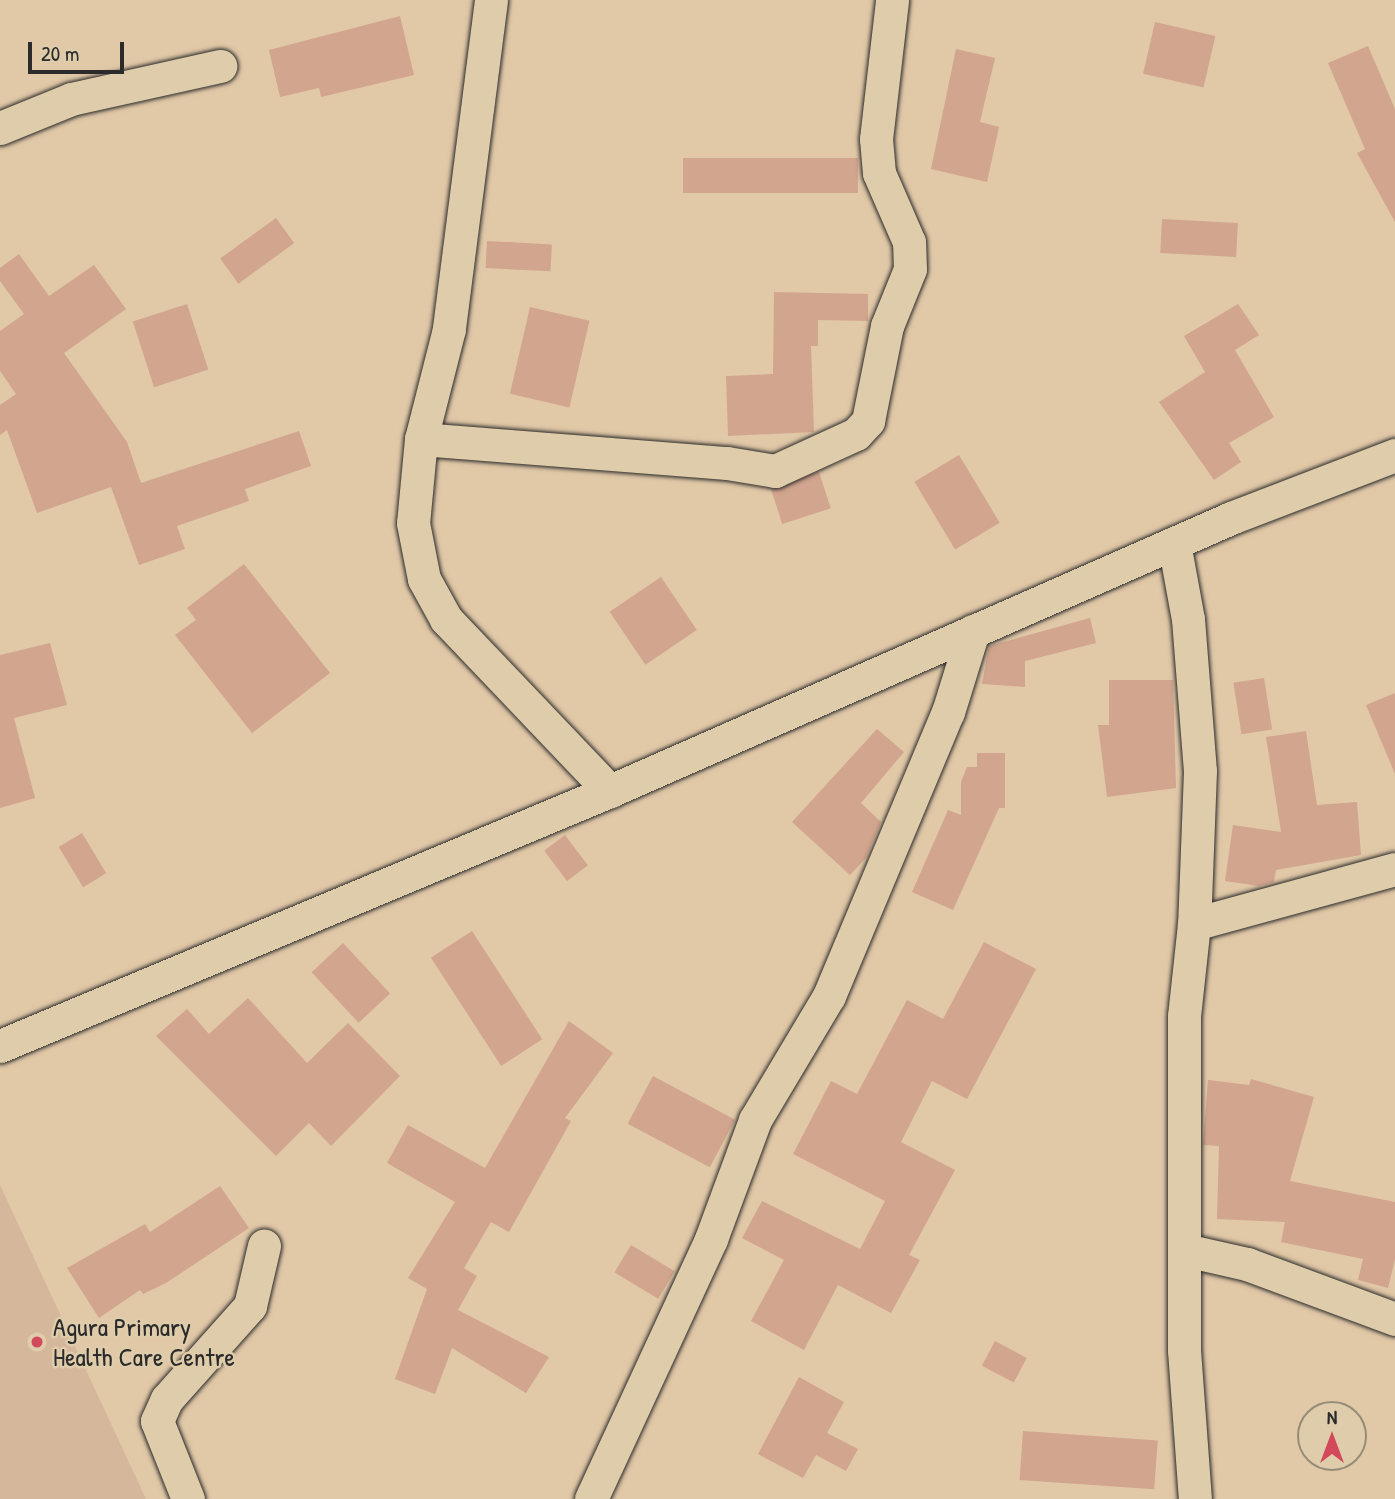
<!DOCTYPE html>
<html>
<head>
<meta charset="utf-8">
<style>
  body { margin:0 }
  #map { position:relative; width:1395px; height:1499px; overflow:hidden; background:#e1c8a7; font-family:"Patrick Hand",sans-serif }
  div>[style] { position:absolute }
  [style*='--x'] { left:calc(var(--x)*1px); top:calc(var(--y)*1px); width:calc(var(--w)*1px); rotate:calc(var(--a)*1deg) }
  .built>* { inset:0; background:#d5b89b }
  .building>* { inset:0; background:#d2a58e; transform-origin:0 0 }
  .roads { filter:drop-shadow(0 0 2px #2b2b2b) drop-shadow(0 0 2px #2b2b2b) }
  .street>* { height:33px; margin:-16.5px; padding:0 16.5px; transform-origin:16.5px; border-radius:16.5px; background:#dfccaa }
  .dots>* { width:19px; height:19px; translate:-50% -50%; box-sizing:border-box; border:4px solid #dfccaa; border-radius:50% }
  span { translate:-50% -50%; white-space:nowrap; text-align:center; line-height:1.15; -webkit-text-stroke:5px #dfccaa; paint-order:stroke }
  .poi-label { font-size:26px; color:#2b2b2b }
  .left { translate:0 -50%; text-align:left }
  .north { position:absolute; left:1297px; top:1401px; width:70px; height:70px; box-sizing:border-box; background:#dfccaa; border:2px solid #978c77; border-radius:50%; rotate:0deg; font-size:19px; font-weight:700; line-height:28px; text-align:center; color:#2b2b2b }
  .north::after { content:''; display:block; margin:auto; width:24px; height:32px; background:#d1495b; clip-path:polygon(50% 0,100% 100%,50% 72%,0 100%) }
  .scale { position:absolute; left:28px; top:42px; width:96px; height:32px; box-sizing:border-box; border:4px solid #2b2b2b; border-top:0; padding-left:9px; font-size:21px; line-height:24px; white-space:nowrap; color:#2b2b2b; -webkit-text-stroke:5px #dfccaa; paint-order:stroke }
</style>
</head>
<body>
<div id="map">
  <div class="built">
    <div style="clip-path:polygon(0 1185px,146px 1499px,0 1499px)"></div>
  </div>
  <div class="building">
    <div style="clip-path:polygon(400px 16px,414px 75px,321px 97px,319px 88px,280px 97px,269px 50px)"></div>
    <div style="left:1155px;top:22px;width:62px;height:53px;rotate:13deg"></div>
    <div style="clip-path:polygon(1368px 46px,1395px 109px,1395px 222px,1357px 153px,1365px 149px,1328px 63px)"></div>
    <div style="clip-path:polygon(956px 49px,995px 58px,980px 122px,999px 127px,987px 182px,931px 169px)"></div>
    <div style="left:683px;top:158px;width:175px;height:35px"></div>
    <div style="left:276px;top:218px;width:31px;height:69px;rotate:54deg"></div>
    <div style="left:1162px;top:219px;width:76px;height:34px;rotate:3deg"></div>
    <div style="left:487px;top:241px;width:65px;height:27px;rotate:3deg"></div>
    <div style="clip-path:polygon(19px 254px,49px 296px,94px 265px,126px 309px,64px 353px,127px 442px,141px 483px,299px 431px,311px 466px,245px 489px,249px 501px,177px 526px,185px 549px,139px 565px,111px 487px,37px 513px,7px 430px,0 435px,0 405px,16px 394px,0 371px,0 331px,24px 314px,0 281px,0 268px)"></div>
    <div style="clip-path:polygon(774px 292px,868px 294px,868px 321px,818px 320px,818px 346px,811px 346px,814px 432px,728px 436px,726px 376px,773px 374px)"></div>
    <div style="left:187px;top:304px;width:69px;height:57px;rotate:72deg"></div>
    <div style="clip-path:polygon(1238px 304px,1259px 335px,1235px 350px,1274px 417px,1229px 443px,1241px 462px,1214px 480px,1159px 402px,1205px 372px,1184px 336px)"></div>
    <div style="left:530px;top:307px;width:61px;height:89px;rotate:13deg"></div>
    <div style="left:959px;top:455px;width:79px;height:52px;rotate:59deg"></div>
    <div style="left:819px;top:472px;width:38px;height:51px;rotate:72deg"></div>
    <div style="clip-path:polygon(244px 564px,330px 673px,252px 733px,175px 635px,196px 620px,187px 608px)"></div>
    <div style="left:661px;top:577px;width:64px;height:62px;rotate:56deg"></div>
    <div style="clip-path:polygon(1090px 618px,1096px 643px,1025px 661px,1025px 687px,982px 684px,989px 646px)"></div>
    <div style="clip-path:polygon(50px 643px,67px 705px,14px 718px,35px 798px,0 808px,0 655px)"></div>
    <div style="left:1264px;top:678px;width:52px;height:31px;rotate:81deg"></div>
    <div style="clip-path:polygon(1109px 680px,1173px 680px,1176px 788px,1107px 797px,1098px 725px,1109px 725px)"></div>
    <div style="clip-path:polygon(1395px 693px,1395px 774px,1366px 705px)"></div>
    <div style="clip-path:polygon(877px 729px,904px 752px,861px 803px,881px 822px,866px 858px,850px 875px,792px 822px)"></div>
    <div style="clip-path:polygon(1306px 731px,1317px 805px,1357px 802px,1361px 855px,1276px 870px,1274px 882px,1259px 886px,1225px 881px,1233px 825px,1281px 832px,1266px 737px)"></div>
    <div style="clip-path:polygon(977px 753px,1005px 753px,1005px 808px,999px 808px,953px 910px,912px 892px,948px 810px,961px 815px,961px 782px,967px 767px,977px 767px)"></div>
    <div style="left:82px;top:833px;width:47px;height:27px;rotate:59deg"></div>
    <div style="left:565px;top:835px;width:38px;height:26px;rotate:53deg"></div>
    <div style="left:472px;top:931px;width:129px;height:49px;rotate:57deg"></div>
    <div style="clip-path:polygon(984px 942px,1036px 969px,967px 1099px,932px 1081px,901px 1142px,955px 1170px,909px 1255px,920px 1260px,891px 1313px,838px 1285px,804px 1350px,751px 1321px,784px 1260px,742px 1238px,762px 1201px,860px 1249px,885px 1201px,793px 1154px,831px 1081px,857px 1094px,907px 1000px,943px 1019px)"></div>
    <div style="left:343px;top:943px;width:69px;height:43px;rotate:47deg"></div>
    <div style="clip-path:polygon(248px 998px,307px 1063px,348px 1023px,400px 1076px,331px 1146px,309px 1123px,276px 1156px,156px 1036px,187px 1009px,209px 1034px)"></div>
    <div style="clip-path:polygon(569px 1021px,613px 1053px,565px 1118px,571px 1121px,509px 1232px,491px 1222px,464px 1268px,477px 1276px,458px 1310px,549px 1357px,526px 1393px,452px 1348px,435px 1394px,395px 1379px,427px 1289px,408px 1278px,455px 1202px,387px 1163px,408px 1125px,485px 1168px)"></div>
    <div style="left:653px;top:1076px;width:93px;height:54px;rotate:28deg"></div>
    <div style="clip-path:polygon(1251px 1079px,1314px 1097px,1290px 1181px,1395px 1202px,1395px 1259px,1388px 1288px,1358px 1280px,1363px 1259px,1281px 1242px,1285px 1222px,1217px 1219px,1219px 1146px,1203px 1145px,1208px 1080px,1249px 1085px)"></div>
    <div style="clip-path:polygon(220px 1186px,249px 1228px,166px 1283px,143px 1294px,140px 1290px,99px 1318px,67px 1268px,145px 1224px,150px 1232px)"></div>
    <div style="left:631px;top:1245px;width:51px;height:32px;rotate:31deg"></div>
    <div style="left:995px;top:1341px;width:36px;height:28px;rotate:28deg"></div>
    <div style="clip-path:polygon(799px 1377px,844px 1402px,827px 1433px,858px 1449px,846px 1471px,816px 1455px,803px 1478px,758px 1454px)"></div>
    <div style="left:1023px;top:1431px;width:135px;height:49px;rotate:4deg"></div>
  </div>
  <div class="roads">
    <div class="street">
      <div style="--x:491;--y:0;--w:332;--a:97.3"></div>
      <div style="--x:449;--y:329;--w:114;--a:104.3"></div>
      <div style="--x:421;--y:439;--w:84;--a:95.4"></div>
      <div style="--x:413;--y:523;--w:57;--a:78.9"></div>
      <div style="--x:424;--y:579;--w:46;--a:61.2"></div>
      <div style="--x:446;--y:619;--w:238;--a:46.4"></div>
      <div style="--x:0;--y:128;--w:77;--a:-22.2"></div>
      <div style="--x:71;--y:99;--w:153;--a:-12.5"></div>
      <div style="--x:421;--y:439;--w:307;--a:4.5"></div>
      <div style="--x:727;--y:463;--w:49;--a:9.5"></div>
      <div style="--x:775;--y:471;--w:89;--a:-24.6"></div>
      <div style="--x:856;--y:434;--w:18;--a:-47"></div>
      <div style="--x:868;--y:421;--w:97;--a:-78.7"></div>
      <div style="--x:887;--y:326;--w:61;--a:-68"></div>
      <div style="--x:910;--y:269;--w:27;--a:-92"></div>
      <div style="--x:909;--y:242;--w:75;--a:-113.5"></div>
      <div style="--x:879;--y:173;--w:34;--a:-95"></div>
      <div style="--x:876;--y:139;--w:140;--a:-83.4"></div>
      <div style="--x:1174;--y:543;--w:77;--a:79.6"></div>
      <div style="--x:1188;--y:619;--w:152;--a:85.5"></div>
      <div style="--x:1200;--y:771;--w:153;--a:92.2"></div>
      <div style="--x:1194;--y:924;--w:93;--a:96.2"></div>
      <div style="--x:1184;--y:1016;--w:334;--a:90"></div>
      <div style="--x:1184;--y:1350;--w:149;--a:85.8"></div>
      <div style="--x:1194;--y:924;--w:208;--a:-15.3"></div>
      <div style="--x:0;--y:1046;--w:661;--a:-22.69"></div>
      <div style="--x:610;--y:791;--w:678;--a:-23.73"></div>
      <div style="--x:1231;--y:518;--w:176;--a:-21"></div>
      <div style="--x:1185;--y:1250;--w:64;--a:12.7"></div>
      <div style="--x:1247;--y:1264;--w:158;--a:20.4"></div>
      <div style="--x:188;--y:1499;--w:84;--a:-111.7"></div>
      <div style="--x:157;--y:1421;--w:24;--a:-66"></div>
      <div style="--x:167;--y:1399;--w:125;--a:-48.3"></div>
      <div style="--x:250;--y:1306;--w:62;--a:-76.9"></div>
      <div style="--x:591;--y:1499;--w:286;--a:-65.2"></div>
      <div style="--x:711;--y:1239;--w:127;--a:-69.7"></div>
      <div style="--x:755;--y:1120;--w:144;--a:-59.2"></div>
      <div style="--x:829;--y:996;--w:308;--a:-67.3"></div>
      <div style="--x:948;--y:712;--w:85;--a:-72.8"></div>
    </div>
  </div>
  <div class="dots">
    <div style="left:37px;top:1342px;background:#d1495b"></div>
  </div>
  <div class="poi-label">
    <span class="left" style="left:53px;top:1342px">Agura Primary<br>Health Care Centre</span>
  </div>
  <div class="north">N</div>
  <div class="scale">20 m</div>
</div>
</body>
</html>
